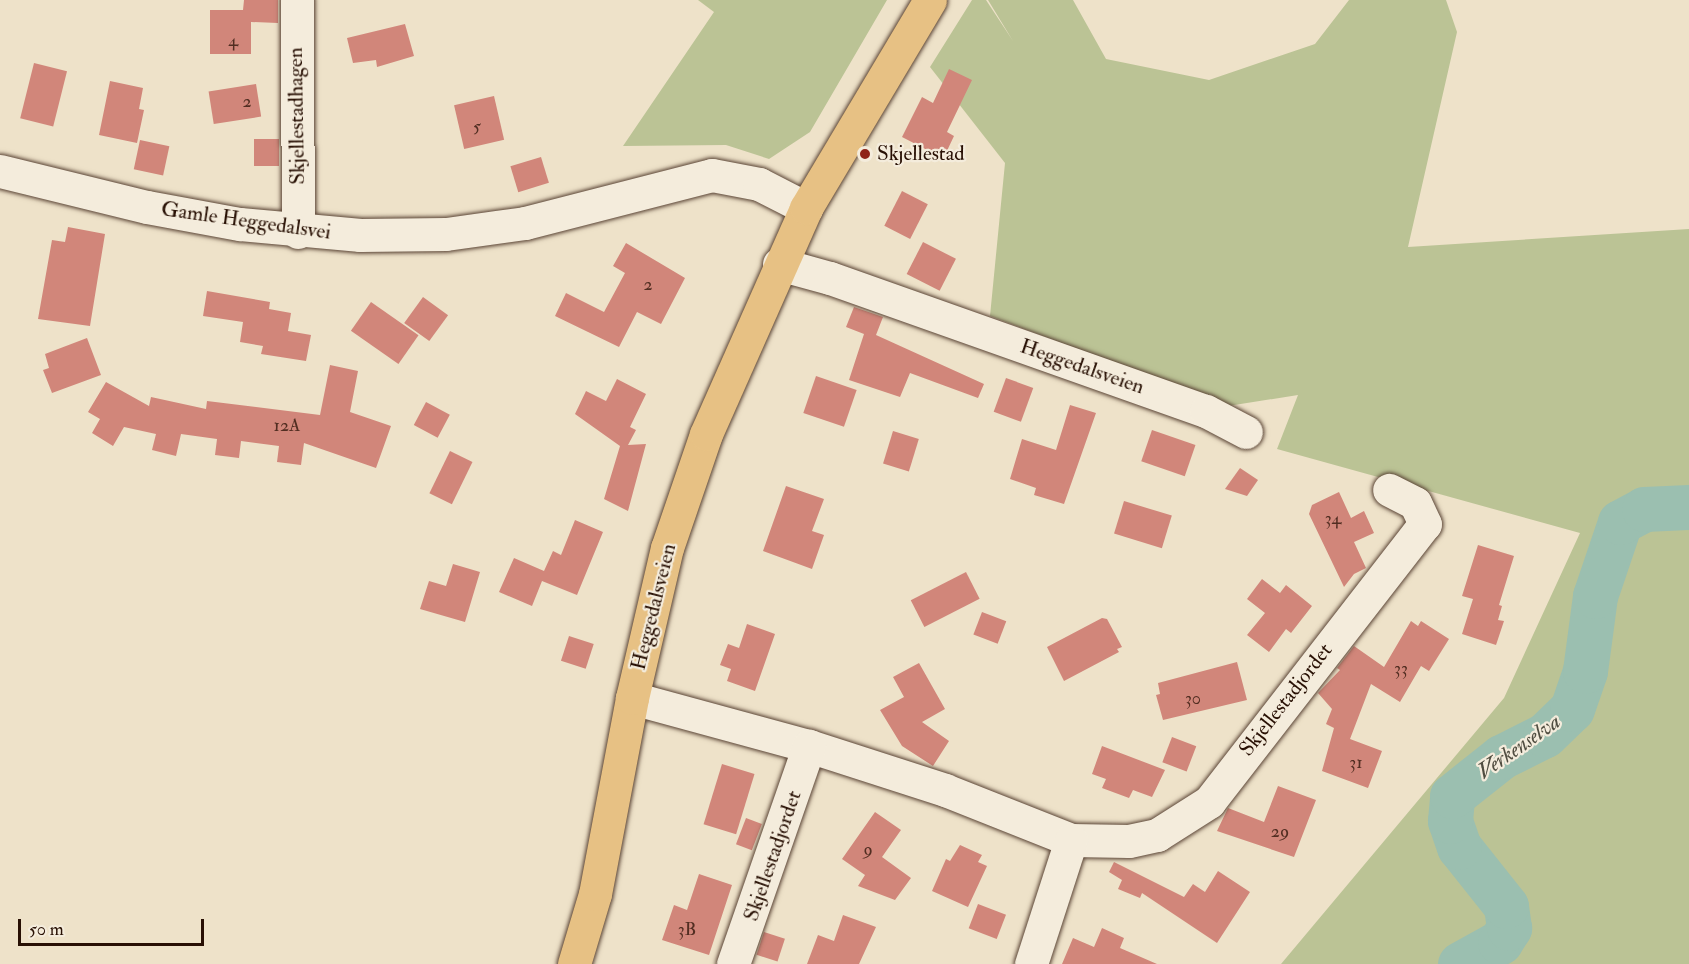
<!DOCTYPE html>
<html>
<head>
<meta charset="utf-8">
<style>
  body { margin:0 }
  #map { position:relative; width:1689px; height:964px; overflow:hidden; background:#eee2c9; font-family:"IM FELL Double Pica",serif }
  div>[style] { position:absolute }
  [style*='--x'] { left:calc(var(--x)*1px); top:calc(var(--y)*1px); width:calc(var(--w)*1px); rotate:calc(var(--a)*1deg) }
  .green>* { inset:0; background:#bbc395 }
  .river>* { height:45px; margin:-22.5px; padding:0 22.5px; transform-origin:22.5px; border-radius:22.5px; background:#9bbfb0 }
  .building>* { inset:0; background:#d1867a; transform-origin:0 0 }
  .roads { filter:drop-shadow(0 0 2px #5a4435) drop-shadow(0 0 2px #5a4435) }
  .minor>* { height:33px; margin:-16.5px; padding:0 16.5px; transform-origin:16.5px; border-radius:16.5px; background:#f4ecdc }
  .major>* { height:33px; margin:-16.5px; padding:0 16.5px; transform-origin:16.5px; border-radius:16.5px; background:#e7c184 }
  .dots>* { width:16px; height:16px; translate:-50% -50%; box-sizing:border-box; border:3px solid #f4ecdc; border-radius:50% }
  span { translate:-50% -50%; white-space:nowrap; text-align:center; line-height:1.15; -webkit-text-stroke:4.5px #f4ecdc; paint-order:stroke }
  .number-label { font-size:18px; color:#522e22 }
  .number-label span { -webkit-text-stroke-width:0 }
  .street-label { font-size:21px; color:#281004 }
  .poi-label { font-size:21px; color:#281004 }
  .left { translate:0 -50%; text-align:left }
  .water-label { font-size:22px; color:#504d40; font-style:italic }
  .scale { position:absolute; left:18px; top:919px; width:186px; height:27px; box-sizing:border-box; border:3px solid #281004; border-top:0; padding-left:8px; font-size:18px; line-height:21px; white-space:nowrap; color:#281004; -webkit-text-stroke:4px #f4ecdc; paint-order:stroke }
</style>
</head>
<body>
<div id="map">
  <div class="green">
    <div style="clip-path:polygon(698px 0,887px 0,810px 132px,769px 159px,726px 145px,623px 146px,714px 12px)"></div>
    <div style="clip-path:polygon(972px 0,986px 0,1013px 41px,988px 0,1073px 0,1106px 59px,1209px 80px,1315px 44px,1349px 0,1446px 0,1457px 32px,1408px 247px,1689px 229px,1689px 964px,1281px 964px,1504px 698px,1580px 533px,1277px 449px,1298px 395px,1228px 406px,990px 316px,1005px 163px,930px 67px)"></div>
  </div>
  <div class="river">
    <div style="--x:1460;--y:964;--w:46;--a:-28.8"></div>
    <div style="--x:1500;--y:942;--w:17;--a:-57"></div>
    <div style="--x:1509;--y:928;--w:22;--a:-98"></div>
    <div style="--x:1506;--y:906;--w:75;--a:-128.5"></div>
    <div style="--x:1459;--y:847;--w:28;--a:-109"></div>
    <div style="--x:1450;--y:821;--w:25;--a:-85"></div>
    <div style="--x:1452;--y:796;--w:63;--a:-38.5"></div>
    <div style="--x:1501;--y:757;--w:49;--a:-26.6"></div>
    <div style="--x:1545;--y:735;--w:37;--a:-44"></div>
    <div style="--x:1572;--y:709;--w:40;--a:-71.1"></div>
    <div style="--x:1585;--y:671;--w:76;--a:-82.4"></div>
    <div style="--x:1595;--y:596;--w:78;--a:-71.3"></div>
    <div style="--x:1620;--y:522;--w:27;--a:-28"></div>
    <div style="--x:1644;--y:509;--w:45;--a:-2.5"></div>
  </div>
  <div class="building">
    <div style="clip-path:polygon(244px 0,278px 0,278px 23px,251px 22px,251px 54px,210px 54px,210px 10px,243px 10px)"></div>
    <div style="clip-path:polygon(405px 24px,414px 56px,377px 67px,376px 60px,353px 63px,347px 38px)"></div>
    <div style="left:34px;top:63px;width:34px;height:57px;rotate:14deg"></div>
    <div style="clip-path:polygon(949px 69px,972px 80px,947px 132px,954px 136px,945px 155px,937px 150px,935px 154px,902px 137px,922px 97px,933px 103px)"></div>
    <div style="clip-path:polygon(110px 81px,143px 88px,139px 109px,144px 110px,137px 143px,99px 135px)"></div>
    <div style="left:256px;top:84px;width:33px;height:48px;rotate:81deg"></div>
    <div style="left:494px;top:96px;width:45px;height:41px;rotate:77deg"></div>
    <div style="left:254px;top:139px;width:25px;height:27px"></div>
    <div style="left:140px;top:140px;width:30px;height:30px;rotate:12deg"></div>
    <div style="left:541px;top:157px;width:27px;height:32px;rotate:73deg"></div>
    <div style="left:902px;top:191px;width:29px;height:39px;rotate:27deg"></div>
    <div style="clip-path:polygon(68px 227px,105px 234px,90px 326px,38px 319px,52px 240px,65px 242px)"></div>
    <div style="left:923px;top:242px;width:37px;height:36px;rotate:27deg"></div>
    <div style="clip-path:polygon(626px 243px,685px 278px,661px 324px,637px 312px,619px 347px,555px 316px,566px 293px,604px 312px,625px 273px,613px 266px)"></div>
    <div style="clip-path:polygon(207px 291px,270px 302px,269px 309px,291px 313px,288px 331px,311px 335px,306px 361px,261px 354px,263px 346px,240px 342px,243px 322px,203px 316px)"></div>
    <div style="left:423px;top:297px;width:31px;height:32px;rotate:36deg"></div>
    <div style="left:371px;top:302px;width:58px;height:35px;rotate:35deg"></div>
    <div style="clip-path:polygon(854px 307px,883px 317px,876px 335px,984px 384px,978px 398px,910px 373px,900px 397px,849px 380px,864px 334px,846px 327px)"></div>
    <div style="clip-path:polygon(87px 338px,101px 375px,52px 393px,43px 370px,49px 368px,45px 354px)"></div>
    <div style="clip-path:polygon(330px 365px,358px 371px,350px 412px,391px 426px,376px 468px,304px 443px,301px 465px,277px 462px,279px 446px,241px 441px,239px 458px,215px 455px,217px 439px,181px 434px,176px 456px,152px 450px,156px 434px,124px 427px,113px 446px,92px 433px,100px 419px,88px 412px,106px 382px,149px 406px,151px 397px,206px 409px,207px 401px,320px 415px)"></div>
    <div style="left:816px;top:376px;width:43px;height:39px;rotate:19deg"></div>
    <div style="left:1006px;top:378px;width:29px;height:36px;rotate:20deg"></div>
    <div style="clip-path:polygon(617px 379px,646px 394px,630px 427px,636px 430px,628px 445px,646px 444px,628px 511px,604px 499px,620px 446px,575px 414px,586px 391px,606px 401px)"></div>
    <div style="left:426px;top:402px;width:27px;height:26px;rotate:28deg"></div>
    <div style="clip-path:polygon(1070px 405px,1096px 413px,1064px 504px,1034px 495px,1036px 488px,1010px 479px,1022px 439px,1056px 450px)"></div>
    <div style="left:1152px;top:430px;width:46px;height:33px;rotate:19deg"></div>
    <div style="left:893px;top:431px;width:27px;height:34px;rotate:17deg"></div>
    <div style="left:450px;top:451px;width:25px;height:47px;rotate:26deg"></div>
    <div style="clip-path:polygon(1240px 468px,1258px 480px,1247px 496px,1225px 489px)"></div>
    <div style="clip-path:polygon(786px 486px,824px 499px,812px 531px,824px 535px,812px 569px,763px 551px)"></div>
    <div style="clip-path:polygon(1339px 492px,1351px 518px,1364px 511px,1374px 533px,1354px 542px,1366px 568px,1354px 574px,1344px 587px,1309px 514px,1312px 505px)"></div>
    <div style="left:1124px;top:501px;width:50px;height:34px;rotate:17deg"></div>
    <div style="clip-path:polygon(575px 520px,603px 532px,577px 595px,542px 581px,532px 606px,499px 592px,514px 558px,544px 571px,553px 551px,561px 555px)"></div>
    <div style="clip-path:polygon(1478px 545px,1514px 556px,1499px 605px,1502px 606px,1498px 620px,1504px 621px,1496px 645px,1462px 634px,1473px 599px,1462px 596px)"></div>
    <div style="clip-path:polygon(453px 564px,480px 572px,465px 622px,420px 609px,429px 581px,446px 586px)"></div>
    <div style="left:966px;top:572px;width:30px;height:62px;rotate:63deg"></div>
    <div style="clip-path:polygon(1262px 579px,1280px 593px,1286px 585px,1312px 606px,1291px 633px,1286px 629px,1269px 652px,1247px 635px,1265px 613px,1247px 599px)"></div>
    <div style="left:982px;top:612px;width:26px;height:24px;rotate:21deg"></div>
    <div style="clip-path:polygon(1102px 618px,1107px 619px,1122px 647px,1117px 649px,1119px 652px,1064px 681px,1047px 647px)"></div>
    <div style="clip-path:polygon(1411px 621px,1418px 626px,1421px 621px,1449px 639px,1429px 671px,1421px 666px,1400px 702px,1371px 684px,1350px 739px,1382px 751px,1368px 788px,1322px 771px,1334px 728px,1326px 724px,1332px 709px,1318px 693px,1340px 670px,1337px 668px,1354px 646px,1384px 667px)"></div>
    <div style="clip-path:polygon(747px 624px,775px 634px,755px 691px,727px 681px,731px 669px,720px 665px,728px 644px,739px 648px)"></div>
    <div style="left:569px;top:636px;width:26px;height:26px;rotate:18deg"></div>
    <div style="clip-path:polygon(1237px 662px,1247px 700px,1163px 720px,1156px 695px,1160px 694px,1158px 683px)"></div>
    <div style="clip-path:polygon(919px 663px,945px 709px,922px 722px,949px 741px,933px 766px,902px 746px,880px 710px,904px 697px,893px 677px)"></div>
    <div style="left:1172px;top:737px;width:26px;height:27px;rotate:21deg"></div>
    <div style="clip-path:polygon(1102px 746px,1165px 770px,1152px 797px,1133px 790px,1129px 798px,1102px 788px,1106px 779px,1092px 774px)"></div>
    <div style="left:722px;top:764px;width:34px;height:63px;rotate:17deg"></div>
    <div style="clip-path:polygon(1278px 786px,1316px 800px,1294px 857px,1217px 831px,1228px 808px,1264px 822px)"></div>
    <div style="clip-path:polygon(875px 812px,901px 830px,882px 857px,911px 878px,895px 900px,858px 886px,865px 875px,842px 859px)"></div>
    <div style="left:746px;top:818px;width:17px;height:28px;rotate:21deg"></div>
    <div style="clip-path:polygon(960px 845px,982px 855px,978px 862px,987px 866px,968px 907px,932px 891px,946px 859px,950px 861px)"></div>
    <div style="clip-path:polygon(1114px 862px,1184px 897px,1193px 884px,1205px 892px,1218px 871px,1250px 892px,1217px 943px,1142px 893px,1140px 898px,1118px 889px,1122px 880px,1109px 872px)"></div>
    <div style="clip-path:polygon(699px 874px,732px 885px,709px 955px,662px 940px,674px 905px,687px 910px)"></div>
    <div style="left:978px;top:904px;width:30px;height:26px;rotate:21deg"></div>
    <div style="clip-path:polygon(843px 915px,876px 927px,859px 964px,807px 964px,818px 935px,834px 941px)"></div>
    <div style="clip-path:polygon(1102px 928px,1124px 938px,1120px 948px,1157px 964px,1062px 964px,1073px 938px,1094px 947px)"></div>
    <div style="left:764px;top:932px;width:22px;height:24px;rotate:18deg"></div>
  </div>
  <div class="roads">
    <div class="minor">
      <div style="--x:297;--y:0;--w:232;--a:89.8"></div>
      <div style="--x:0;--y:171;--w:151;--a:13.8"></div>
      <div style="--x:147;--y:207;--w:95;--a:10.4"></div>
      <div style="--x:240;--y:224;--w:121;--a:5.2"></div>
      <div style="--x:360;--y:235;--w:86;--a:-0.7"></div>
      <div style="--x:446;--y:234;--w:80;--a:-7.9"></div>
      <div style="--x:525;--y:223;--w:193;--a:-14.4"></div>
      <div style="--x:712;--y:175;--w:48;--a:10.8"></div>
      <div style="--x:759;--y:184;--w:53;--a:27.1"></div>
      <div style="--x:779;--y:264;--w:53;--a:15.4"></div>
      <div style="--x:830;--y:278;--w:399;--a:19.5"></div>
      <div style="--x:1206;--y:411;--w:45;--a:27.7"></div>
      <div style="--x:632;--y:698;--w:183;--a:15.2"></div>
      <div style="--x:809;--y:746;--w:143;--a:17.9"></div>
      <div style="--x:945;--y:790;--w:136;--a:21.6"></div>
      <div style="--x:1071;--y:840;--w:58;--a:1"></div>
      <div style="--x:1129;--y:841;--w:29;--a:-12"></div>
      <div style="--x:1157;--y:835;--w:62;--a:-32.4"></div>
      <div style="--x:1209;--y:802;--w:352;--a:-52.2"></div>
      <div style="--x:1425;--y:524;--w:23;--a:-115"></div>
      <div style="--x:1415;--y:503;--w:29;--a:-153"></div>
      <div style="--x:733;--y:964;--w:231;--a:-70.8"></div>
      <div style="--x:1031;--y:964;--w:130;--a:-72.1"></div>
    </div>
    <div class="major">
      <div style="--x:574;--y:964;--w:73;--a:-73.3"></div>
      <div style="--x:595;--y:894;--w:199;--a:-79.3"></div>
      <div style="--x:632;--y:698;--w:154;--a:-76.9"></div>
      <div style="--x:667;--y:548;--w:120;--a:-71.1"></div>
      <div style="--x:706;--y:434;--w:247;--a:-66.1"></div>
      <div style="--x:806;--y:208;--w:242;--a:-59.2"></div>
    </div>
  </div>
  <div class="dots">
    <div style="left:865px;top:154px;background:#8f2418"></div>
  </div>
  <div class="number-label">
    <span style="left:233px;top:41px">4</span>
    <span style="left:247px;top:102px">2</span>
    <span style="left:477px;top:127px">5</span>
    <span style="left:648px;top:285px">2</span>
    <span style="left:287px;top:426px">12A</span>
    <span style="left:1333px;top:519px">34</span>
    <span style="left:1401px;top:669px">33</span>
    <span style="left:1193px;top:699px">30</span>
    <span style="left:1356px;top:763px">31</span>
    <span style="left:1280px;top:832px">29</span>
    <span style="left:868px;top:850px">9</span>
    <span style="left:687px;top:930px">3B</span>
  </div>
  <div class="street-label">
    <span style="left:297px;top:116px;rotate:-91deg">Skjellestadhagen</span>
    <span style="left:246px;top:221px;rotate:8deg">Gamle Heggedalsvei</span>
    <span style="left:1082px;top:367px;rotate:19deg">Heggedalsveien</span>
    <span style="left:654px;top:607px;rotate:-76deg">Heggedalsveien</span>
    <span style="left:1286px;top:700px;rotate:-52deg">Skjellestadjordet</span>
    <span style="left:773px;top:856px;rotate:-71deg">Skjellestadjordet</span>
  </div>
  <div class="poi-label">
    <span class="left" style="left:877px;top:154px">Skjellestad</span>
  </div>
  <div class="water-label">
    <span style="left:1519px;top:747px;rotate:-35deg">Verkenselva</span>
  </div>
  <div class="scale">50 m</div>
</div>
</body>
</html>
